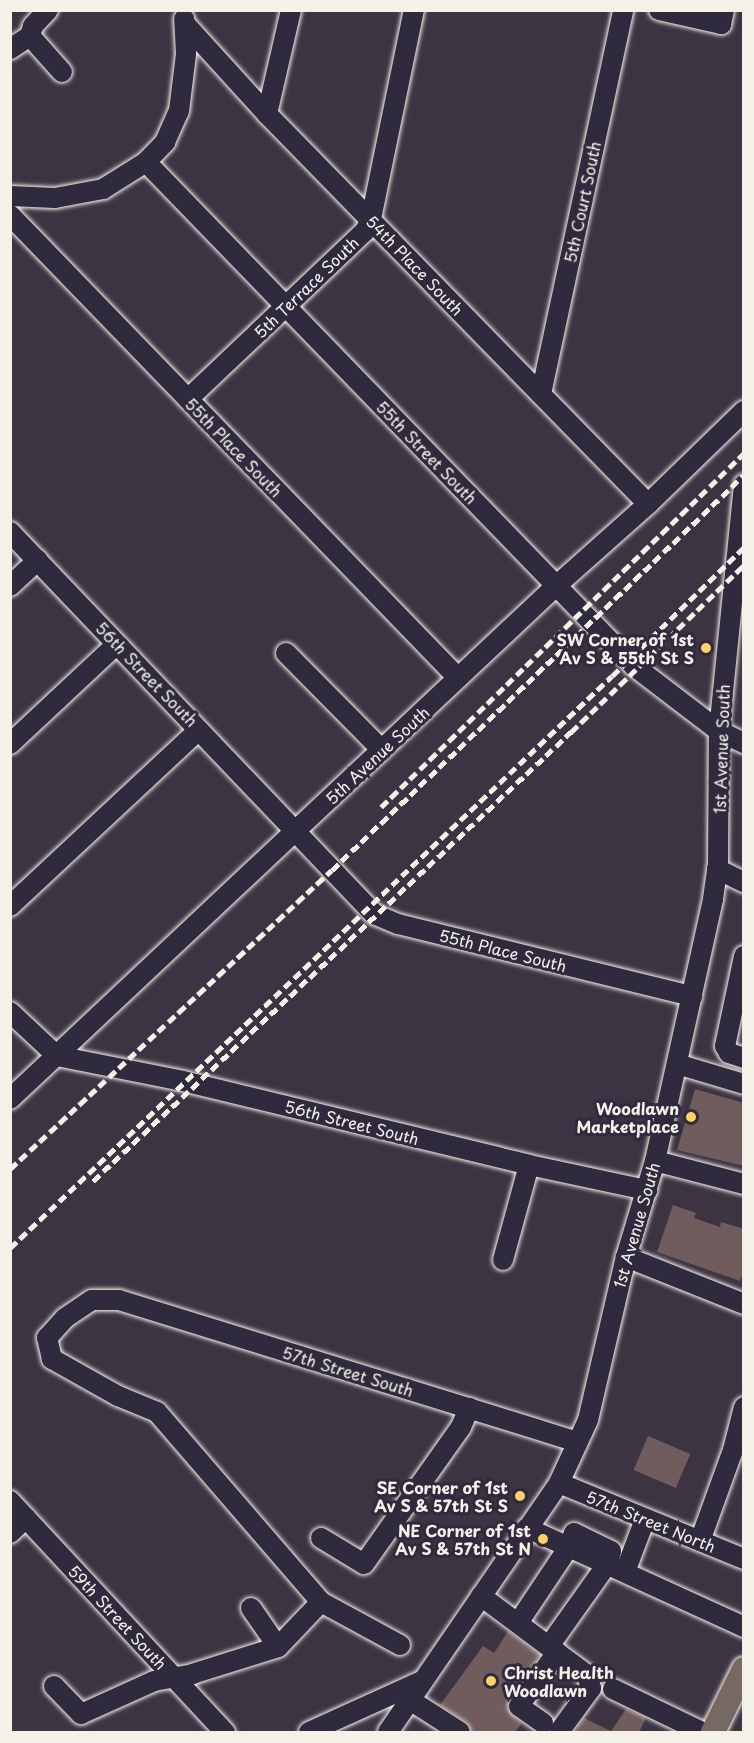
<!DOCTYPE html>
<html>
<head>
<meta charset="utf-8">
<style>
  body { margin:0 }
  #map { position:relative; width:754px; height:1743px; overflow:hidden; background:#3c3443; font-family:"Playpen Sans",sans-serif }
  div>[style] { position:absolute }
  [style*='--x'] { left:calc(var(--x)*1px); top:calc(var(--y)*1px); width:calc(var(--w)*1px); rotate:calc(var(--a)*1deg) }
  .building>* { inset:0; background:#705c5d; transform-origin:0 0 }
  .roads { filter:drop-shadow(0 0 2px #f4f1e8) drop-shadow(0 0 2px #f4f1e8) }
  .minor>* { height:20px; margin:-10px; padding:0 10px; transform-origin:10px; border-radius:10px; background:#2f2a3d }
  .major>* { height:24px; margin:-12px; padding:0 12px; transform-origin:12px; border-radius:12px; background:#766964 }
  .rail>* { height:4.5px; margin-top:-2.25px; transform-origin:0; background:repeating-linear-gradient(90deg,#f4f1e8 0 9px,transparent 0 13.5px) }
  .dots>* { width:16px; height:16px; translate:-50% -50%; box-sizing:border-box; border:3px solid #2f2a3d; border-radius:50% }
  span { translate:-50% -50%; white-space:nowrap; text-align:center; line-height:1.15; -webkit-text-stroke:6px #2f2a3d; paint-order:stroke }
  .street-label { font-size:16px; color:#f4f1e8 }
  .poi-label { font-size:16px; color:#f4f1e8; font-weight:700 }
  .right { translate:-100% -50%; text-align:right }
  .left { translate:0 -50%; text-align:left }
  .frame { position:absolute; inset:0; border:12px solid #f4f1e8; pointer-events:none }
</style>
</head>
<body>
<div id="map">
  <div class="building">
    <div style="clip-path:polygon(695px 1089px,744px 1103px,744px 1166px,677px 1150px)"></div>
    <div style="clip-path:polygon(673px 1205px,696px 1213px,694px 1218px,720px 1227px,721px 1222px,744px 1229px,744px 1270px,740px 1281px,657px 1252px)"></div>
    <div style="left:648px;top:1436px;width:46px;height:37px;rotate:23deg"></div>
    <div style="clip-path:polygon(508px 1631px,540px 1655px,507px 1706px,512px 1715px,522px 1723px,515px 1732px,472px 1732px,467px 1722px,440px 1705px,483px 1646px,494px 1653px)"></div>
    <div style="clip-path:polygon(626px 1709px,646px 1718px,639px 1732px,575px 1732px,584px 1718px,611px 1731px)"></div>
  </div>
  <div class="roads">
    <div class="minor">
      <div style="--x:659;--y:10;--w:64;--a:12.7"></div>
      <div style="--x:721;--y:24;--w:14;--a:-78"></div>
      <div style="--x:185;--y:24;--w:122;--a:47.7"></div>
      <div style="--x:267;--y:114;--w:545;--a:45.67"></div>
      <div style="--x:30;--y:36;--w:10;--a:-73"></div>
      <div style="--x:33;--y:26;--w:22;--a:-47"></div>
      <div style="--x:10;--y:49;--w:24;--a:-33"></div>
      <div style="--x:30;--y:36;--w:48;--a:48.4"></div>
      <div style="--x:267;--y:114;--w:107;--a:-77"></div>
      <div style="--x:146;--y:162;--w:702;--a:45.92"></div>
      <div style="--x:634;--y:666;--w:107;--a:37.4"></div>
      <div style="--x:719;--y:731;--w:28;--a:26"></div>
      <div style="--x:10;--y:196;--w:45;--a:2.5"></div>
      <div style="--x:55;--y:198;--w:49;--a:-10.6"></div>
      <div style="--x:103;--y:189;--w:51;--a:-32.1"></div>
      <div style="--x:146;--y:162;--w:28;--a:-46"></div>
      <div style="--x:165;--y:142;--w:34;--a:-66"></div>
      <div style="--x:179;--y:111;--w:57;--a:-83"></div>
      <div style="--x:186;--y:54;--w:35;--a:-93"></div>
      <div style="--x:10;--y:215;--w:644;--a:45.94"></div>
      <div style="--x:541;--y:394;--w:393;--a:-77.9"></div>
      <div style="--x:188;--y:399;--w:244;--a:-43.5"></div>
      <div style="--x:365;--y:231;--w:13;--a:-63"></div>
      <div style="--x:371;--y:219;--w:213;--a:-78.4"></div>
      <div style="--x:10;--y:532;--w:528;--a:46.38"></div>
      <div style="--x:374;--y:914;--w:26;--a:23"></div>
      <div style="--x:398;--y:924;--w:303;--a:13.8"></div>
      <div style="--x:10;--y:586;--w:38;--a:-43"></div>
      <div style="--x:286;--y:653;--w:136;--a:45.3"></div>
      <div style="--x:10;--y:744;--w:146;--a:-43.1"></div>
      <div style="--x:717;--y:869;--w:30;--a:26"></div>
      <div style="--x:10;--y:906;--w:258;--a:-43"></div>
      <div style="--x:744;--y:956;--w:92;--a:101.9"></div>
      <div style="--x:725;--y:1046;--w:8;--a:60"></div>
      <div style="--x:729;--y:1053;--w:16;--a:18"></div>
      <div style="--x:10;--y:1012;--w:64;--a:43.1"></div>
      <div style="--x:57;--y:1056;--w:128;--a:11.2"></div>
      <div style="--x:183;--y:1081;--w:356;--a:13.6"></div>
      <div style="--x:529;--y:1165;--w:121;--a:12"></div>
      <div style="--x:677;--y:1064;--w:70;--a:16.6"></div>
      <div style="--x:10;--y:1099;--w:749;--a:-43.22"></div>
      <div style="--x:556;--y:586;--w:123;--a:-41.7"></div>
      <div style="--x:648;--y:504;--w:134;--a:-44.1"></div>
      <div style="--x:655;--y:1161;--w:92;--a:14.5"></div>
      <div style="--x:626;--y:1257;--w:127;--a:21.7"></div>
      <div style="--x:503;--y:1260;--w:98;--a:-74.7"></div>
      <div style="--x:559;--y:1483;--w:200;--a:22.3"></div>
      <div style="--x:10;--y:1501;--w:316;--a:47.1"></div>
      <div style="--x:527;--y:1528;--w:239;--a:24.5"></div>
      <div style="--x:10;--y:1533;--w:22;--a:-43"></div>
      <div style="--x:321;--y:1538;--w:50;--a:31.2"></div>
      <div style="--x:364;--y:1564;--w:168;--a:-54.7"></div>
      <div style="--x:461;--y:1427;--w:21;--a:-67"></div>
      <div style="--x:700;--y:1541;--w:97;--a:-70.1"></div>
      <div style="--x:733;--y:1450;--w:44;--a:-75.7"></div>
      <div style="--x:625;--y:1572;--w:57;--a:-69.3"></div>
      <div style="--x:481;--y:1596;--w:132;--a:36.7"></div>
      <div style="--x:587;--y:1675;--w:14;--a:73"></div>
      <div style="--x:591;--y:1688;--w:54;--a:126"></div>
      <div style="--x:251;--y:1608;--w:47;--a:55.3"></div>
      <div style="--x:518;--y:1623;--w:90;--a:-56.3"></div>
      <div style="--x:568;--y:1548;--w:16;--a:-68"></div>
      <div style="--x:574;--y:1533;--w:41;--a:25.9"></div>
      <div style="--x:611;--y:1551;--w:12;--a:104"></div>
      <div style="--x:608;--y:1563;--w:102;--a:125.4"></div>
      <div style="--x:400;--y:1645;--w:90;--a:-151.4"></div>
      <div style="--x:321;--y:1602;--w:251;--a:-130.8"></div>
      <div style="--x:157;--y:1412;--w:42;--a:-157.7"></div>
      <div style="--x:118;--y:1396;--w:76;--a:-150.7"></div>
      <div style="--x:52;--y:1359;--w:22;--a:-103"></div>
      <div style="--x:47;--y:1338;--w:27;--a:-48"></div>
      <div style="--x:65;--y:1318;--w:32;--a:-34"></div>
      <div style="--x:92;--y:1300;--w:27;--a:0"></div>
      <div style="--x:119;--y:1300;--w:480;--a:17.2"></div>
      <div style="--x:54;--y:1686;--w:39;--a:46"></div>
      <div style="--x:81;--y:1714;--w:80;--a:-24.3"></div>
      <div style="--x:154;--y:1681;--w:39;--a:-10"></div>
      <div style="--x:192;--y:1674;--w:90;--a:-17.4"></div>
      <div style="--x:278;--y:1647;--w:62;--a:-46.3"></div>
      <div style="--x:613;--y:1689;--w:99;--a:25.8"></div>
      <div style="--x:399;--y:1693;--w:72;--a:32.6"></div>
      <div style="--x:543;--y:1723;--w:29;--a:-145"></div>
      <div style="--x:519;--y:1706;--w:66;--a:-54.9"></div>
      <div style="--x:309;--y:1732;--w:124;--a:-24.3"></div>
      <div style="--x:388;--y:1732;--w:302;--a:-55.5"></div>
      <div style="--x:559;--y:1483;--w:69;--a:-65.3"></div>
      <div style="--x:588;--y:1420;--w:167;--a:-76.9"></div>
      <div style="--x:626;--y:1257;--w:100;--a:-73.2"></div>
      <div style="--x:655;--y:1161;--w:268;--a:-77.5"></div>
      <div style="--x:713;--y:899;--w:36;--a:-82"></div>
      <div style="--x:718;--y:863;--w:132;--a:-89.6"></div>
      <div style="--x:719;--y:731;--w:248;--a:-84.2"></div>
    </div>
    <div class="major">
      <div style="--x:713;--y:1732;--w:70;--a:-63.8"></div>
    </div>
  </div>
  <div class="rail">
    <div style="--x:381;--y:807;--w:507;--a:-44.28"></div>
    <div style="--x:10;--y:1169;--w:439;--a:-42.9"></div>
    <div style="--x:332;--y:870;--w:571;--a:-43.79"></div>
    <div style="--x:93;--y:1181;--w:656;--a:-43.21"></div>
    <div style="--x:571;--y:732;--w:240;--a:-44"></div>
    <div style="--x:10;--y:1248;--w:830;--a:-43.54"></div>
    <div style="--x:612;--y:676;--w:185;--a:-44.3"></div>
  </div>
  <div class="dots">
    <div style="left:706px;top:648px;background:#ffd166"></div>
    <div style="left:691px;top:1117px;background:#ffd166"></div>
    <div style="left:520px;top:1496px;background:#ffd166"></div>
    <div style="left:543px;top:1539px;background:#ffd166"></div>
    <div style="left:491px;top:1681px;background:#ffd166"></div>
  </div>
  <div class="street-label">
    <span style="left:582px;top:202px;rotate:-78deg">5th Court South</span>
    <span style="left:415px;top:265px;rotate:46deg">54th Place South</span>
    <span style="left:306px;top:287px;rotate:-44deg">5th Terrace South</span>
    <span style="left:234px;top:447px;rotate:46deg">55th Place South</span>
    <span style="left:427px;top:452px;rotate:46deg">55th Street South</span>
    <span style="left:147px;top:674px;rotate:46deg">56th Street South</span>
    <span style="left:721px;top:749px;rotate:-88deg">1st Avenue South</span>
    <span style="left:377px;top:755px;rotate:-43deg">5th Avenue South</span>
    <span style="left:503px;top:950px;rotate:14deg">55th Place South</span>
    <span style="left:352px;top:1122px;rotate:14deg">56th Street South</span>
    <span style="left:636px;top:1225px;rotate:-74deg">1st Avenue South</span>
    <span style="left:348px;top:1371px;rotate:17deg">57th Street South</span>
    <span style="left:651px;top:1521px;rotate:22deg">57th Street North</span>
    <span style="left:118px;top:1617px;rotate:47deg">59th Street South</span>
  </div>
  <div class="poi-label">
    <span class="right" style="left:694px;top:648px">SW Corner of 1st<br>Av S &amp; 55th St S</span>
    <span class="right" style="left:679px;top:1117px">Woodlawn<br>Marketplace</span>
    <span class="right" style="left:508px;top:1496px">SE Corner of 1st<br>Av S &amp; 57th St S</span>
    <span class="right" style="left:531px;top:1539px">NE Corner of 1st<br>Av S &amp; 57th St N</span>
    <span class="left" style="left:504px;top:1681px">Christ Health<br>Woodlawn</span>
  </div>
  <div class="frame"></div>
</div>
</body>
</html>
